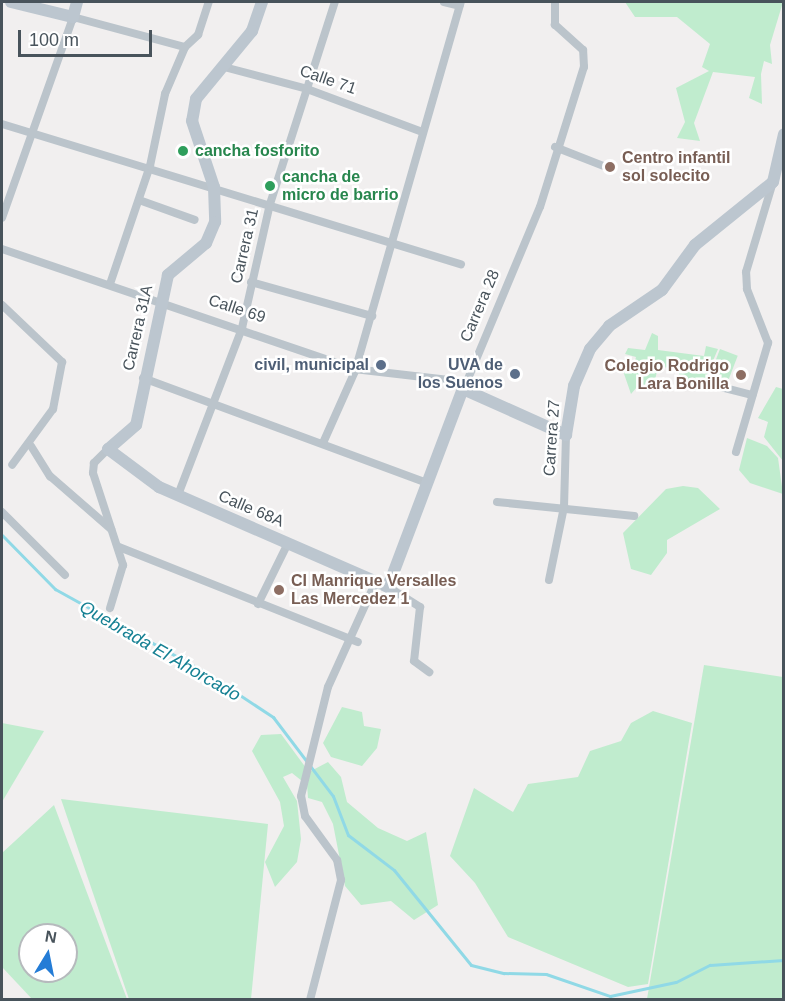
<!DOCTYPE html>
<html>
<head>
<meta charset="utf-8">
<style>
  body { margin:0 }
  #map { position:relative; width:785px; height:1001px; overflow:hidden; background:#f1efef; font-family:Arial,sans-serif }
  div>[style] { position:absolute }
  [style*='--x'] { left:calc(var(--x)*1px); top:calc(var(--y)*1px); width:calc(var(--w)*1px); rotate:calc(var(--a)*1deg) }
  .green>* { inset:0; background:#c0ecce; transform-origin:0 0 }
  .stream>* { height:3px; margin:-1.5px; padding:0 1.5px; transform-origin:1.5px; border-radius:1.5px; background:#90d9e6 }
  .street>* { height:8px; margin:-4px; padding:0 4px; transform-origin:4px; border-radius:4px; background:#bbc4cb }
  .secondary>* { height:12px; margin:-6px; padding:0 6px; transform-origin:6px; border-radius:6px; background:#bcc6cf }
  .dots>* { width:16px; height:16px; translate:-50% -50%; box-sizing:border-box; border:3px solid #fff; border-radius:50% }
  span { translate:-50% -50%; white-space:nowrap; text-align:center; line-height:1.15; -webkit-text-stroke:5px #fff; paint-order:stroke }
  .street-label { font-size:16px; color:#48535b }
  .leisure-label { font-size:16px; color:#27864d; font-weight:700 }
  .left { translate:0 -50%; text-align:left }
  .education-label { font-size:16px; color:#785e54; font-weight:700 }
  .right { translate:-100% -50%; text-align:right }
  .service-label { font-size:16px; color:#4e5e75; font-weight:700 }
  .water-label { font-size:18px; color:#158093; font-style:italic }
  .frame { position:absolute; inset:0; border:3px solid #48535b; pointer-events:none }
  .north { position:absolute; left:18px; top:923px; width:60px; height:60px; box-sizing:border-box; background:#fff; border:2px solid #b6babd; border-radius:50%; rotate:10deg; font-size:16px; font-weight:700; line-height:24px; text-align:center; color:#48535b }
  .north::after { content:''; display:block; margin:auto; width:21px; height:27px; background:#247cd6; clip-path:polygon(50% 0,100% 100%,50% 72%,0 100%) }
  .scale { position:absolute; left:18px; top:30px; width:134px; height:27px; box-sizing:border-box; border:3px solid #48535b; border-top:0; padding-left:8px; font-size:18px; line-height:21px; white-space:nowrap; color:#48535b; -webkit-text-stroke:4px #fff; paint-order:stroke }
</style>
</head>
<body>
<div id="map">
  <div class="green">
    <div style="clip-path:polygon(625px 2px,783px 2px,770px 45px,772px 64px,764px 61px,761px 74px,762px 104px,749px 98px,755px 77px,713px 72px,694px 123px,700px 141px,677px 138px,685px 122px,676px 88px,709px 71px,702px 67px,710px 44px,677px 17px,635px 17px)"></div>
    <div style="clip-path:polygon(652px 333px,658px 336px,658px 350px,704px 356px,706px 346px,718px 349px,703px 384px,679px 380px,679px 368px,658px 367px,653px 389px,637px 387px,631px 394px,622px 368px,633px 368px,636px 357px,625px 354px,628px 348px,645px 350px)"></div>
    <div style="left:720px;top:349px;width:19px;height:35px;rotate:21deg"></div>
    <div style="clip-path:polygon(776px 387px,783px 389px,783px 461px,764px 437px,768px 422px,758px 418px)"></div>
    <div style="clip-path:polygon(747px 438px,767px 446px,778px 458px,783px 494px,750px 483px,739px 470px)"></div>
    <div style="clip-path:polygon(683px 486px,698px 488px,720px 509px,667px 540px,667px 553px,651px 575px,631px 569px,623px 533px,666px 489px)"></div>
    <div style="clip-path:polygon(704px 665px,783px 677px,783px 999px,647px 999px)"></div>
    <div style="clip-path:polygon(342px 707px,362px 712px,364px 726px,381px 729px,377px 748px,362px 766px,331px 757px,323px 743px)"></div>
    <div style="clip-path:polygon(653px 711px,692px 723px,648px 984px,628px 987px,508px 937px,475px 883px,450px 856px,474px 788px,513px 812px,528px 784px,578px 777px,590px 751px,621px 741px,631px 723px)"></div>
    <div style="clip-path:polygon(2px 723px,44px 731px,2px 802px)"></div>
    <div style="clip-path:polygon(281px 734px,309px 772px,328px 762px,341px 777px,347px 802px,378px 828px,407px 841px,426px 832px,438px 905px,414px 920px,391px 901px,361px 905px,345px 886px,333px 824px,322px 802px,308px 798px,307px 785px,292px 773px,283px 777px,297px 801px,301px 839px,297px 862px,275px 887px,265px 862px,284px 826px,280px 802px,252px 751px,261px 735px)"></div>
    <div style="clip-path:polygon(61px 799px,268px 824px,251px 999px,129px 999px)"></div>
    <div style="clip-path:polygon(evenodd,54px 805px,127px 999px,32px 999px,2px 967px,2px 853px,54px 805px,30px 935px,66px 935px,66px 971px,30px 971px,30px 935px)"></div>
  </div>
  <div class="stream">
    <div style="--x:2;--y:535;--w:76;--a:45.5"></div>
    <div style="--x:55;--y:589;--w:171;--a:29"></div>
    <div style="--x:205;--y:672;--w:82;--a:33.5"></div>
    <div style="--x:273;--y:717;--w:99;--a:52.8"></div>
    <div style="--x:333;--y:796;--w:42;--a:69"></div>
    <div style="--x:348;--y:835;--w:58;--a:37.3"></div>
    <div style="--x:394;--y:870;--w:122;--a:51"></div>
    <div style="--x:471;--y:965;--w:34;--a:14"></div>
    <div style="--x:504;--y:973;--w:42;--a:1.4"></div>
    <div style="--x:546;--y:974;--w:68;--a:19"></div>
    <div style="--x:610;--y:996;--w:67;--a:-12"></div>
    <div style="--x:676;--y:982;--w:38;--a:-27"></div>
    <div style="--x:710;--y:965;--w:74;--a:-3.9"></div>
  </div>
  <div class="street">
    <div style="--x:444;--y:2;--w:16;--a:14"></div>
    <div style="--x:224;--y:67;--w:86;--a:14.8"></div>
    <div style="--x:307;--y:89;--w:121;--a:20.4"></div>
    <div style="--x:2;--y:124;--w:480;--a:17"></div>
    <div style="--x:555;--y:147;--w:60;--a:21.4"></div>
    <div style="--x:139;--y:200;--w:59;--a:19.7"></div>
    <div style="--x:2;--y:218;--w:213;--a:-70.5"></div>
    <div style="--x:73;--y:17;--w:116;--a:15"></div>
    <div style="--x:2;--y:249;--w:372;--a:18.8"></div>
    <div style="--x:354;--y:369;--w:113;--a:6.6"></div>
    <div style="--x:251;--y:282;--w:126;--a:15.7"></div>
    <div style="--x:110;--y:284;--w:125;--a:-71.3"></div>
    <div style="--x:150;--y:166;--w:74;--a:-78.2"></div>
    <div style="--x:165;--y:94;--w:51;--a:-66.9"></div>
    <div style="--x:185;--y:47;--w:18;--a:-43"></div>
    <div style="--x:198;--y:35;--w:35;--a:-72"></div>
    <div style="--x:2;--y:305;--w:83;--a:43.5"></div>
    <div style="--x:62;--y:362;--w:48;--a:100.8"></div>
    <div style="--x:53;--y:409;--w:69;--a:126.2"></div>
    <div style="--x:143;--y:378;--w:303;--a:20.3"></div>
    <div style="--x:705;--y:383;--w:49;--a:14.3"></div>
    <div style="--x:465;--y:386;--w:194;--a:-67.3"></div>
    <div style="--x:540;--y:207;--w:147;--a:-72.6"></div>
    <div style="--x:584;--y:67;--w:17;--a:-93"></div>
    <div style="--x:583;--y:50;--w:38;--a:-138"></div>
    <div style="--x:555;--y:25;--w:23;--a:-90"></div>
    <div style="--x:323;--y:443;--w:79;--a:-66"></div>
    <div style="--x:355;--y:371;--w:384;--a:-74"></div>
    <div style="--x:31;--y:446;--w:36;--a:58"></div>
    <div style="--x:50;--y:476;--w:81;--a:41"></div>
    <div style="--x:108;--y:449;--w:20;--a:135"></div>
    <div style="--x:94;--y:463;--w:10;--a:96"></div>
    <div style="--x:93;--y:473;--w:97;--a:71.9"></div>
    <div style="--x:123;--y:565;--w:45;--a:106.8"></div>
    <div style="--x:736;--y:452;--w:114;--a:-73.6"></div>
    <div style="--x:768;--y:343;--w:58;--a:-111.3"></div>
    <div style="--x:747;--y:289;--w:17;--a:-93"></div>
    <div style="--x:746;--y:272;--w:94;--a:-73.3"></div>
    <div style="--x:178;--y:495;--w:179;--a:-69"></div>
    <div style="--x:242;--y:328;--w:127;--a:-77.3"></div>
    <div style="--x:270;--y:204;--w:212;--a:-72.2"></div>
    <div style="--x:497;--y:502;--w:138;--a:5.8"></div>
    <div style="--x:2;--y:512;--w:89;--a:45"></div>
    <div style="--x:119;--y:547;--w:257;--a:21.7"></div>
    <div style="--x:549;--y:580;--w:75;--a:-78.4"></div>
    <div style="--x:564;--y:507;--w:72;--a:-88.4"></div>
    <div style="--x:388;--y:587;--w:38;--a:32"></div>
    <div style="--x:420;--y:607;--w:54;--a:96.3"></div>
    <div style="--x:414;--y:661;--w:19;--a:36"></div>
    <div style="--x:258;--y:604;--w:68;--a:-63.8"></div>
    <div style="--x:310;--y:1000;--w:124;--a:-75.5"></div>
    <div style="--x:341;--y:880;--w:20;--a:-101"></div>
    <div style="--x:337;--y:860;--w:54;--a:-126"></div>
    <div style="--x:305;--y:816;--w:20;--a:-101"></div>
    <div style="--x:301;--y:796;--w:112;--a:-76.1"></div>
    <div style="--x:328;--y:687;--w:116;--a:-65.6"></div>
  </div>
  <div class="secondary">
    <div style="--x:11;--y:2;--w:64;--a:13.6"></div>
    <div style="--x:73;--y:17;--w:16;--a:-75"></div>
    <div style="--x:262;--y:2;--w:31;--a:109"></div>
    <div style="--x:252;--y:31;--w:88;--a:129.5"></div>
    <div style="--x:196;--y:99;--w:22;--a:100"></div>
    <div style="--x:192;--y:121;--w:70;--a:71.6"></div>
    <div style="--x:214;--y:187;--w:35;--a:88"></div>
    <div style="--x:215;--y:222;--w:23;--a:113"></div>
    <div style="--x:206;--y:243;--w:50;--a:139.9"></div>
    <div style="--x:168;--y:275;--w:153;--a:102"></div>
    <div style="--x:136;--y:425;--w:37;--a:139"></div>
    <div style="--x:108;--y:449;--w:64;--a:36.7"></div>
    <div style="--x:159;--y:487;--w:250;--a:23.6"></div>
    <div style="--x:388;--y:587;--w:212;--a:-69.3"></div>
    <div style="--x:463;--y:389;--w:113;--a:24.1"></div>
    <div style="--x:566;--y:435;--w:50;--a:-80.7"></div>
    <div style="--x:574;--y:386;--w:40;--a:-66.6"></div>
    <div style="--x:590;--y:349;--w:30;--a:-50"></div>
    <div style="--x:609;--y:326;--w:64;--a:-34.2"></div>
    <div style="--x:662;--y:290;--w:56;--a:-53.7"></div>
    <div style="--x:695;--y:245;--w:100;--a:-38.9"></div>
    <div style="--x:773;--y:182;--w:49;--a:-77.1"></div>
  </div>
  <div class="dots">
    <div style="left:183px;top:151px;background:#2e9e5b"></div>
    <div style="left:610px;top:167px;background:#8d6e63"></div>
    <div style="left:270px;top:186px;background:#2e9e5b"></div>
    <div style="left:381px;top:365px;background:#5c6f8a"></div>
    <div style="left:515px;top:374px;background:#5c6f8a"></div>
    <div style="left:741px;top:375px;background:#8d6e63"></div>
    <div style="left:279px;top:590px;background:#8d6e63"></div>
  </div>
  <div class="street-label">
    <span style="left:328px;top:80px;rotate:19deg">Calle 71</span>
    <span style="left:245px;top:246px;rotate:-77deg">Carrera 31</span>
    <span style="left:480px;top:306px;rotate:-67deg">Carrera 28</span>
    <span style="left:237px;top:309px;rotate:18deg">Calle 69</span>
    <span style="left:138px;top:328px;rotate:-77deg">Carrera 31A</span>
    <span style="left:552px;top:438px;rotate:-86deg">Carrera 27</span>
    <span style="left:251px;top:509px;rotate:23deg">Calle 68A</span>
  </div>
  <div class="leisure-label">
    <span class="left" style="left:195px;top:151px">cancha fosforito</span>
    <span class="left" style="left:282px;top:186px">cancha de<br>micro de barrio</span>
  </div>
  <div class="education-label">
    <span class="left" style="left:622px;top:167px">Centro infantil<br>sol solecito</span>
    <span class="right" style="left:729px;top:375px">Colegio Rodrigo<br>Lara Bonilla</span>
    <span class="left" style="left:291px;top:590px">CI Manrique Versalles<br>Las Mercedez 1</span>
  </div>
  <div class="service-label">
    <span class="right" style="left:369px;top:365px">civil, municipal</span>
    <span class="right" style="left:503px;top:374px">UVA de<br>los Suenos</span>
  </div>
  <div class="water-label">
    <span style="left:160px;top:651px;rotate:30deg">Quebrada El Ahorcado</span>
  </div>
  <div class="frame"></div>
  <div class="north">N</div>
  <div class="scale">100 m</div>
</div>
</body>
</html>
